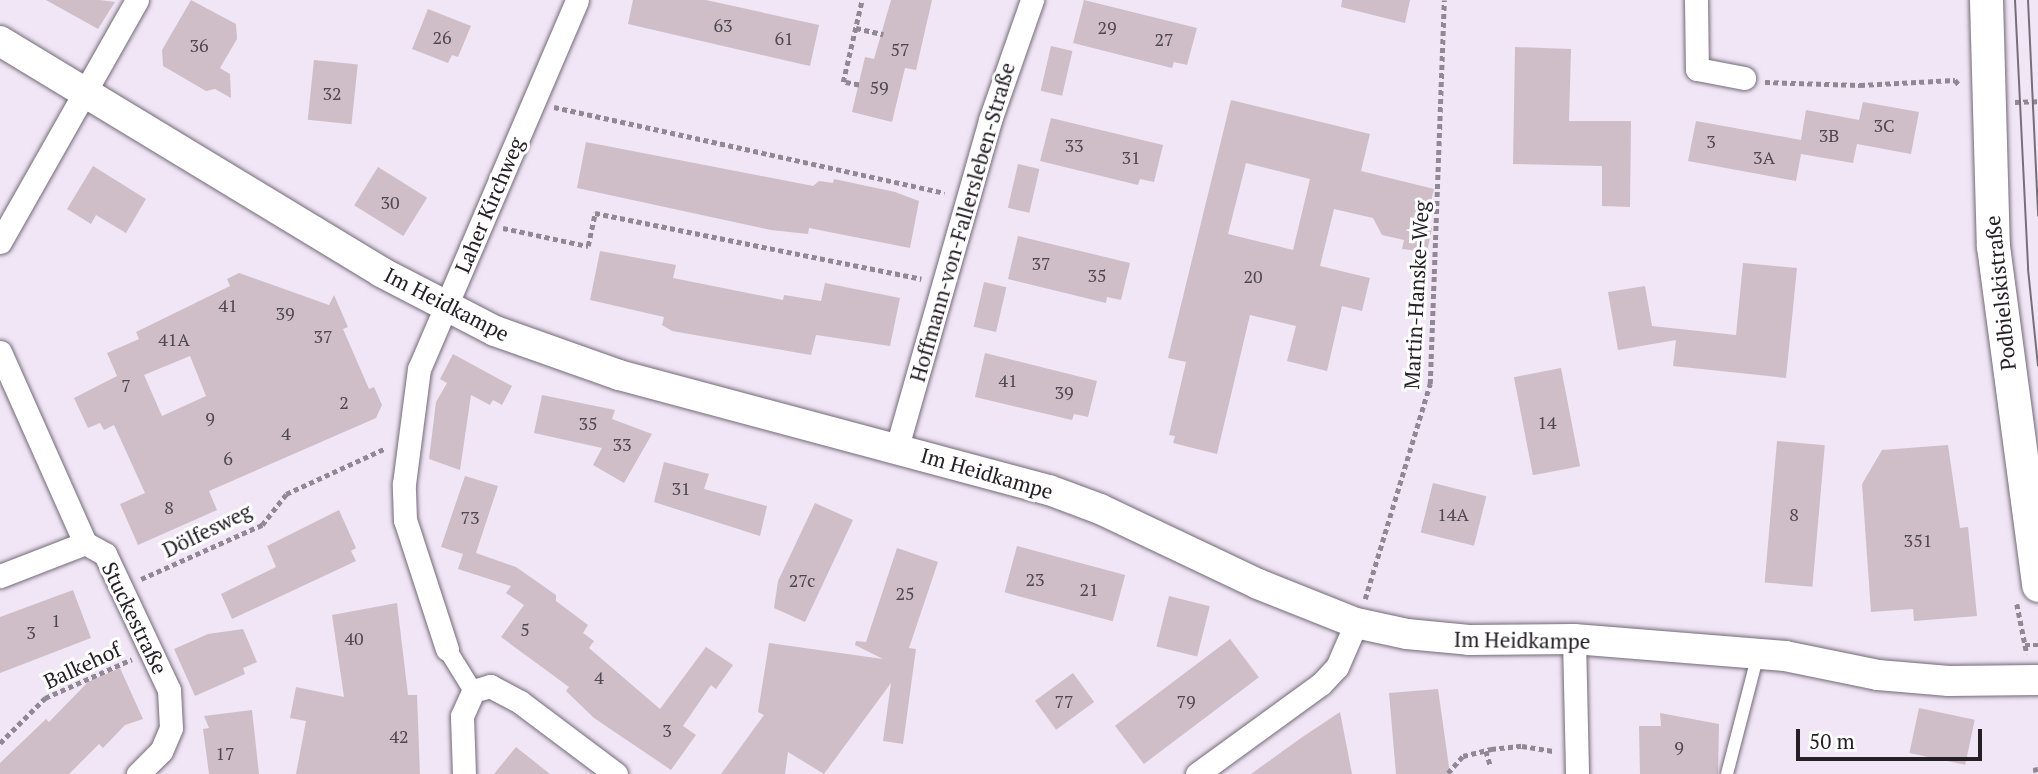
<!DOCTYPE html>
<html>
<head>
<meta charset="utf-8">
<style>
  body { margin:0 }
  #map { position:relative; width:2038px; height:774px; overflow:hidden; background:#f1e6f6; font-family:"PT Serif",serif }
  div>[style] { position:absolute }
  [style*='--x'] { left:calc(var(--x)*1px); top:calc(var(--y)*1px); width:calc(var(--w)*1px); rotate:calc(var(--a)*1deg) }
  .building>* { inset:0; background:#cfbec7; transform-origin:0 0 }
  .path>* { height:4.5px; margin-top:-2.25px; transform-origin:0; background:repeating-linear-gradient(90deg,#908994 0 5px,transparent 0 8.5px) }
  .roads { filter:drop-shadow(0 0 2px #736a78) drop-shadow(0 0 2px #736a78) }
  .service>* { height:12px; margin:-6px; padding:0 6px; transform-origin:6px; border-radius:6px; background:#fff }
  .pedestrian>* { height:18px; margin:-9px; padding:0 9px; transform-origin:9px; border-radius:9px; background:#fff }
  .minor>* { height:23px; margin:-11.5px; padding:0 11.5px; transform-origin:11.5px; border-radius:11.5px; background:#fff }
  .tertiary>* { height:30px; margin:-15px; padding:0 15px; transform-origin:15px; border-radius:15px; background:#fff }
  .secondary>* { height:33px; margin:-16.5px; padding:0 16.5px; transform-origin:16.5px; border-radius:16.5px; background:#fff }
  .tram>* { height:2px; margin:-1px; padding:0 1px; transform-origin:1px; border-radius:1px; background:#766f79 }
  span { translate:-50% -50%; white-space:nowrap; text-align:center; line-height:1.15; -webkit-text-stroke:6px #fff; paint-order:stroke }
  .number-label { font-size:18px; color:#4f484e }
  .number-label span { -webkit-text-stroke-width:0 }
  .street-label { font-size:21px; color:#242026 }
  .scale { position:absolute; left:1796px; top:729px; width:186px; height:32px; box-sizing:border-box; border:4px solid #242026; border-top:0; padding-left:9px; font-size:21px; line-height:24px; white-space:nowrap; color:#242026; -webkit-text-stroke:5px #fff; paint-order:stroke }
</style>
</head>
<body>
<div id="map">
  <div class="building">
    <div style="clip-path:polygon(46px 0,100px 0,115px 2px,98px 29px)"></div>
    <div style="clip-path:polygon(191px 0,236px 24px,237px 39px,220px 68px,230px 74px,231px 98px,215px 89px,206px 91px,163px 66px,162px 50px)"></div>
    <div style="clip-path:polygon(633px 0,706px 0,819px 25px,810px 66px,628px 24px)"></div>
    <div style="clip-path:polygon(891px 0,932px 0,916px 70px,905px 68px,892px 122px,852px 112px,865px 57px,874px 59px)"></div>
    <div style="clip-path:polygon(1084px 0,1197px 28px,1187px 65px,1174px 62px,1172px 68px,1073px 43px)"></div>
    <div style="clip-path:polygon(1342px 0,1410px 0,1405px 23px,1341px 7px)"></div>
    <div style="clip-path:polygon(428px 9px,471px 26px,458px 57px,452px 55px,448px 63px,412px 49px)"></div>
    <div style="left:1051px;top:46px;width:22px;height:46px;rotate:13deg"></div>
    <div style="clip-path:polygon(1515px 47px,1571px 49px,1569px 121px,1631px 121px,1630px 207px,1602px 206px,1602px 166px,1513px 164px)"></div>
    <div style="left:314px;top:60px;width:44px;height:60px;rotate:6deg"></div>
    <div style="clip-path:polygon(evenodd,1231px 100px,1370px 134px,1361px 171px,1434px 189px,1425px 226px,1432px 228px,1427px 252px,1402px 249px,1404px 240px,1382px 235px,1373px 218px,1334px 209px,1320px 266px,1370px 278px,1362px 311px,1342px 306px,1327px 371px,1287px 361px,1296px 326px,1250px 315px,1217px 454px,1173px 443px,1175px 436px,1169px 435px,1186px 362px,1168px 358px,1231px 100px,1246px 163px,1310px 179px,1293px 250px,1228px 234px,1246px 163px)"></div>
    <div style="clip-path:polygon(1863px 102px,1919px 112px,1911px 154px,1857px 144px,1853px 163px,1801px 154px,1796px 181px,1688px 161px,1696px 121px,1801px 140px,1806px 110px,1859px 120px)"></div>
    <div style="clip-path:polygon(1051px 118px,1163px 145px,1154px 182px,1140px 179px,1138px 185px,1040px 161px)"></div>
    <div style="clip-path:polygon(586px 142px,813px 186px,819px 181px,833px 183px,834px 179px,895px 192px,919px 201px,910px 248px,809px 228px,808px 234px,771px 230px,577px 188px)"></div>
    <div style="left:1018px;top:164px;width:22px;height:45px;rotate:13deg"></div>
    <div style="clip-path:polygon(93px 166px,146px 199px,126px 233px,96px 215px,91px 224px,67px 209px)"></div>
    <div style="left:378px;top:167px;width:58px;height:45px;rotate:32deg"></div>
    <div style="clip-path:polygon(1018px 236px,1130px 263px,1121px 300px,1107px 297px,1106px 303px,1008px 279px)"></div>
    <div style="clip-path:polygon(600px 251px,676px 265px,673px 278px,783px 300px,784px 295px,821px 301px,825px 283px,900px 298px,890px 346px,816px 335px,811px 355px,672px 331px,662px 325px,664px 317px,590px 300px)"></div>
    <div style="clip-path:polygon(1743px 263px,1797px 268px,1786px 378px,1673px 366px,1676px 340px,1618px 350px,1608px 292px,1645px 286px,1652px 326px,1736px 335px)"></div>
    <div style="clip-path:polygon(evenodd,239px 273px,329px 305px,334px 295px,348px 327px,343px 329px,369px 389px,374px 387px,382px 405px,376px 418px,209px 491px,217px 510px,138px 545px,120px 504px,145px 493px,114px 425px,104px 430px,100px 423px,88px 428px,74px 398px,117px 376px,107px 353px,139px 339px,136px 332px,230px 286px,227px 279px,239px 273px,190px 356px,206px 396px,162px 416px,144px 375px,190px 356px)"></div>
    <div style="left:984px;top:282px;width:23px;height:46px;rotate:13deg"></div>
    <div style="clip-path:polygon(985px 353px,1097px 381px,1088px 417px,1074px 414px,1072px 420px,975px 397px)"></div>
    <div style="clip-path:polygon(453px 354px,512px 386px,502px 405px,493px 400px,490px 405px,471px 395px,460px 470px,429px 459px,436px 402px,447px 383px,440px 379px)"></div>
    <div style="left:1561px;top:368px;width:100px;height:48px;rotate:79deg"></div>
    <div style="clip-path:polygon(542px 395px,615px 410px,612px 419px,652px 434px,624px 483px,593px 465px,602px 448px,534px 433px)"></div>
    <div style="left:1777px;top:441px;width:48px;height:142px;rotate:5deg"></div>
    <div style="clip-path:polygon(1948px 445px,1960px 528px,1968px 527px,1977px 616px,1914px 621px,1913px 609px,1871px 612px,1862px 484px,1882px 450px)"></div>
    <div style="clip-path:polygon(664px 462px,709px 474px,704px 489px,767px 506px,760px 536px,654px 502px)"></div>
    <div style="clip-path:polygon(465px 476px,498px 486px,476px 553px,516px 567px,556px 595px,556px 601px,588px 625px,583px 633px,594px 641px,589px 648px,660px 709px,706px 647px,733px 665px,716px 689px,711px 685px,683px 726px,696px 735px,671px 770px,594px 718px,566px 691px,569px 687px,501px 637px,524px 605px,506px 593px,511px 586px,458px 569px,463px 554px,441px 547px)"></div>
    <div style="left:1433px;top:483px;width:55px;height:51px;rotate:14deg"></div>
    <div style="clip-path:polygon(815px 503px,853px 520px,805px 622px,774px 608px,778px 581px)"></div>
    <div style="clip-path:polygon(339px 510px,356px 548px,351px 551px,356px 561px,232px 619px,221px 594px,276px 567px,267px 546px)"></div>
    <div style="left:1017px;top:546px;width:112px;height:48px;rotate:15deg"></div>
    <div style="clip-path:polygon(897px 548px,938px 562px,909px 648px,916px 649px,903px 744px,883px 741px,891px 683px,824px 774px,788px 752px,785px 774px,721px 774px,764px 715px,758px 712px,769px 643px,883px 659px,855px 645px,856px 641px,866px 642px)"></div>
    <div style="clip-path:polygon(73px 590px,91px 638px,0 673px,0 617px)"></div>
    <div style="left:1169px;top:596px;width:42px;height:52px;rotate:14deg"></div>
    <div style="clip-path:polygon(397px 603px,408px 695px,417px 695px,420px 774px,296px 774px,306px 721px,290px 718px,296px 687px,344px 697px,332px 615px)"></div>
    <div style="clip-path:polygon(243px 629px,257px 662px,243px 668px,245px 674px,195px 696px,174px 649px,208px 634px)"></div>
    <div style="left:1230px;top:639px;width:48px;height:144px;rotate:53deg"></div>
    <div style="clip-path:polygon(120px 668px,143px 719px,125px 725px,103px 748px,99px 744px,69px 774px,0 774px,0 763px,46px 719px,49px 722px,88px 682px)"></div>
    <div style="left:1073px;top:673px;width:36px;height:47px;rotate:54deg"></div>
    <div style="clip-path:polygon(1438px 689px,1450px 774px,1396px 774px,1389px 693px)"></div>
    <div style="left:1919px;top:708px;width:57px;height:46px;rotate:12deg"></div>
    <div style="clip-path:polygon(252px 710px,259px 774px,209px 774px,203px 729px,209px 728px,204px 716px)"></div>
    <div style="clip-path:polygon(1340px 712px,1352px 774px,1251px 774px,1301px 738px)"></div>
    <div style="clip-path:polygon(1660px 713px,1719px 724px,1718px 774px,1640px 774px,1639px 726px,1661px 726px)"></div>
    <div style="clip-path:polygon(516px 747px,550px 774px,494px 774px)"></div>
  </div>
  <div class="path">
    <div style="--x:856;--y:28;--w:28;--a:13"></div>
    <div style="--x:1765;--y:82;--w:95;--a:1.8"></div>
    <div style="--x:1860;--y:85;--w:95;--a:-3"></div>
    <div style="--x:1955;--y:80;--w:8;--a:50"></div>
    <div style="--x:859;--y:85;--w:16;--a:-169"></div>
    <div style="--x:843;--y:82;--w:84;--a:-77"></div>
    <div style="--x:2015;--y:102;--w:23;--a:-2"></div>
    <div style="--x:554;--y:107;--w:400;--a:12.4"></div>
    <div style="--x:503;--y:228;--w:87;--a:12"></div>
    <div style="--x:588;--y:246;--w:34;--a:-78"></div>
    <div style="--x:595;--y:213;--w:333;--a:11.4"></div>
    <div style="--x:141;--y:579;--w:133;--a:-24.1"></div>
    <div style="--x:262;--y:525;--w:39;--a:-52"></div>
    <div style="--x:286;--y:494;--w:110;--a:-24.7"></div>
    <div style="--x:1365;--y:599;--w:225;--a:-73.2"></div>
    <div style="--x:1430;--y:384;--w:384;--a:-87.9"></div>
    <div style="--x:2017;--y:604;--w:51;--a:78.7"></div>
    <div style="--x:2025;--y:645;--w:13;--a:0"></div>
    <div style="--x:0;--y:743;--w:64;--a:-45"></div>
    <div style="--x:45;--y:698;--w:95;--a:-24.1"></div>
    <div style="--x:1486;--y:751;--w:14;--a:73"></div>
    <div style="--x:2033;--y:770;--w:5;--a:-11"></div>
    <div style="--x:1448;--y:773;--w:23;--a:-49"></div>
    <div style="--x:1463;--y:756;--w:29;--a:-14"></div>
    <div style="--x:1491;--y:749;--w:31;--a:-6"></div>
    <div style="--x:1522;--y:746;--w:33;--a:9"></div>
  </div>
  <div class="roads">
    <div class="service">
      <div style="--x:1727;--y:774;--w:124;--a:-75.5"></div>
    </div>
    <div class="pedestrian">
      <div style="--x:447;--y:649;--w:49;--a:58.2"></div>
    </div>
    <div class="minor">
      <div style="--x:1696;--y:0;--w:69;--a:89.2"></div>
      <div style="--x:1697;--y:69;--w:48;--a:10.8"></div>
      <div style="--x:0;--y:242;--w:278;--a:-60.5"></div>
      <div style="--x:0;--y:352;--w:209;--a:66"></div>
      <div style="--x:85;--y:543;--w:23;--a:29"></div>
      <div style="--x:105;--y:554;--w:150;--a:64.8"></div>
      <div style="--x:169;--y:690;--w:38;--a:87"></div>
      <div style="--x:171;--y:728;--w:25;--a:113"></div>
      <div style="--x:161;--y:751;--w:33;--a:135"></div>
      <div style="--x:897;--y:447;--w:340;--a:-74.1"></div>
      <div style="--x:990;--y:120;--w:127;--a:-70.7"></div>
      <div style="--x:0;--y:576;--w:91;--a:-21.2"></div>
      <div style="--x:1574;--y:639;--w:135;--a:88.7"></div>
      <div style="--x:447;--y:649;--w:136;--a:-108"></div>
      <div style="--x:405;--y:520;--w:36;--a:-92"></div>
      <div style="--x:404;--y:484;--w:116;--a:-82.6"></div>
      <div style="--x:419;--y:369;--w:401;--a:-66.8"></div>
      <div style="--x:464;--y:774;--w:58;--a:-92"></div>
      <div style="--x:462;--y:716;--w:27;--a:-66"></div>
      <div style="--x:473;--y:691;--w:18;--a:-16"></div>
      <div style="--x:490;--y:686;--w:34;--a:28"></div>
      <div style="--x:520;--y:702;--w:120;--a:36.9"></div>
      <div style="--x:1197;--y:774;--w:153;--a:-36"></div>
      <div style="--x:1321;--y:684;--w:23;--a:-47"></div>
      <div style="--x:1337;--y:667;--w:48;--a:-66.6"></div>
    </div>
    <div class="tertiary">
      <div style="--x:0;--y:41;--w:446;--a:31.2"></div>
      <div style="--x:381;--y:272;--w:128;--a:27.4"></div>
      <div style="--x:495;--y:331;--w:132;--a:19.5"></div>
      <div style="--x:619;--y:375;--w:445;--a:15"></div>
      <div style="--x:1049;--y:490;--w:54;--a:20.4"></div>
      <div style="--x:1100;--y:509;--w:175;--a:25.4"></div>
      <div style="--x:1258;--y:584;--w:105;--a:21.7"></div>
      <div style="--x:1356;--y:623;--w:52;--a:12.2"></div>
      <div style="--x:1407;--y:634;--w:62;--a:5.5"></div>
      <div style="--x:1469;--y:640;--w:105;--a:-0.5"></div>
      <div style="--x:1574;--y:639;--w:212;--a:4.6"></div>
      <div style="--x:1785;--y:656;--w:95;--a:11.5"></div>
      <div style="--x:1878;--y:675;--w:71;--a:4.8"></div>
      <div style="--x:1949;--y:681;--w:89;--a:-0.6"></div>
    </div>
    <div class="secondary">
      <div style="--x:1986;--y:0;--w:246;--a:88.4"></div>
      <div style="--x:1993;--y:246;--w:342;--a:82.4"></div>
    </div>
  </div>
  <div class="tram">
    <div style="--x:2015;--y:0;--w:269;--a:87.2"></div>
    <div style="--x:2028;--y:269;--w:97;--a:84.1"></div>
    <div style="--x:2028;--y:0;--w:216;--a:87.3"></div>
  </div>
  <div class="number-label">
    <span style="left:723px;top:25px">63</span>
    <span style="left:1107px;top:27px">29</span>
    <span style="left:442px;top:37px">26</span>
    <span style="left:784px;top:38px">61</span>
    <span style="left:1164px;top:39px">27</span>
    <span style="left:199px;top:45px">36</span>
    <span style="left:900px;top:49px">57</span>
    <span style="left:879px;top:87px">59</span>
    <span style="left:332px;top:93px">32</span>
    <span style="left:1884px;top:125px">3C</span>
    <span style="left:1829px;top:135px">3B</span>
    <span style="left:1711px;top:141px">3</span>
    <span style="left:1074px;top:145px">33</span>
    <span style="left:1131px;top:157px">31</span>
    <span style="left:1764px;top:157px">3A</span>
    <span style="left:390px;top:202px">30</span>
    <span style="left:1041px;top:263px">37</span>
    <span style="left:1097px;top:275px">35</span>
    <span style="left:1253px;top:276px">20</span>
    <span style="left:228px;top:305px">41</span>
    <span style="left:285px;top:313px">39</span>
    <span style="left:323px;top:336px">37</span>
    <span style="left:174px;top:339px">41A</span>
    <span style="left:1008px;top:380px">41</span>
    <span style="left:126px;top:385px">7</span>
    <span style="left:1064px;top:392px">39</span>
    <span style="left:344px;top:402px">2</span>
    <span style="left:210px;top:418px">9</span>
    <span style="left:1547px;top:422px">14</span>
    <span style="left:588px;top:423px">35</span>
    <span style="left:286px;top:433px">4</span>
    <span style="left:622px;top:444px">33</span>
    <span style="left:228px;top:458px">6</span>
    <span style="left:681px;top:488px">31</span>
    <span style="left:169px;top:507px">8</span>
    <span style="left:1453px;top:514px">14A</span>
    <span style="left:1794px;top:514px">8</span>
    <span style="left:470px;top:517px">73</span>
    <span style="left:1918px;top:540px">351</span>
    <span style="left:1035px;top:579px">23</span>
    <span style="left:802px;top:580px">27c</span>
    <span style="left:1089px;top:589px">21</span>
    <span style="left:905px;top:593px">25</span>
    <span style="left:56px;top:620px">1</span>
    <span style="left:525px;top:629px">5</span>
    <span style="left:31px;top:632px">3</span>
    <span style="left:354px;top:638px">40</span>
    <span style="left:599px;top:677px">4</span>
    <span style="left:1064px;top:701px">77</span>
    <span style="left:1186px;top:701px">79</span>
    <span style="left:667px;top:730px">3</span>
    <span style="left:399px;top:736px">42</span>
    <span style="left:1679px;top:747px">9</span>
    <span style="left:225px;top:753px">17</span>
  </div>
  <div class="street-label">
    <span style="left:489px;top:205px;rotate:-67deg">Laher Kirchweg</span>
    <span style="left:962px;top:222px;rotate:-74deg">Hoffmann-von-Fallersleben-Straße</span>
    <span style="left:2000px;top:293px;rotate:-96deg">Podbielskistraße</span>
    <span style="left:1416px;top:295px;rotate:-87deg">Martin-Hanske-Weg</span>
    <span style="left:447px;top:304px;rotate:27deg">Im Heidkampe</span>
    <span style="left:987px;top:473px;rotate:16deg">Im Heidkampe</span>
    <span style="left:207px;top:530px;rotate:-26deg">Dölfesweg</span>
    <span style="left:135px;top:618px;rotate:64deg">Stuckestraße</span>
    <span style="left:1522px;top:640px;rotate:1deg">Im Heidkampe</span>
    <span style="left:82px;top:665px;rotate:-25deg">Balkehof</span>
  </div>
  <div class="scale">50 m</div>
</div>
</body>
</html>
